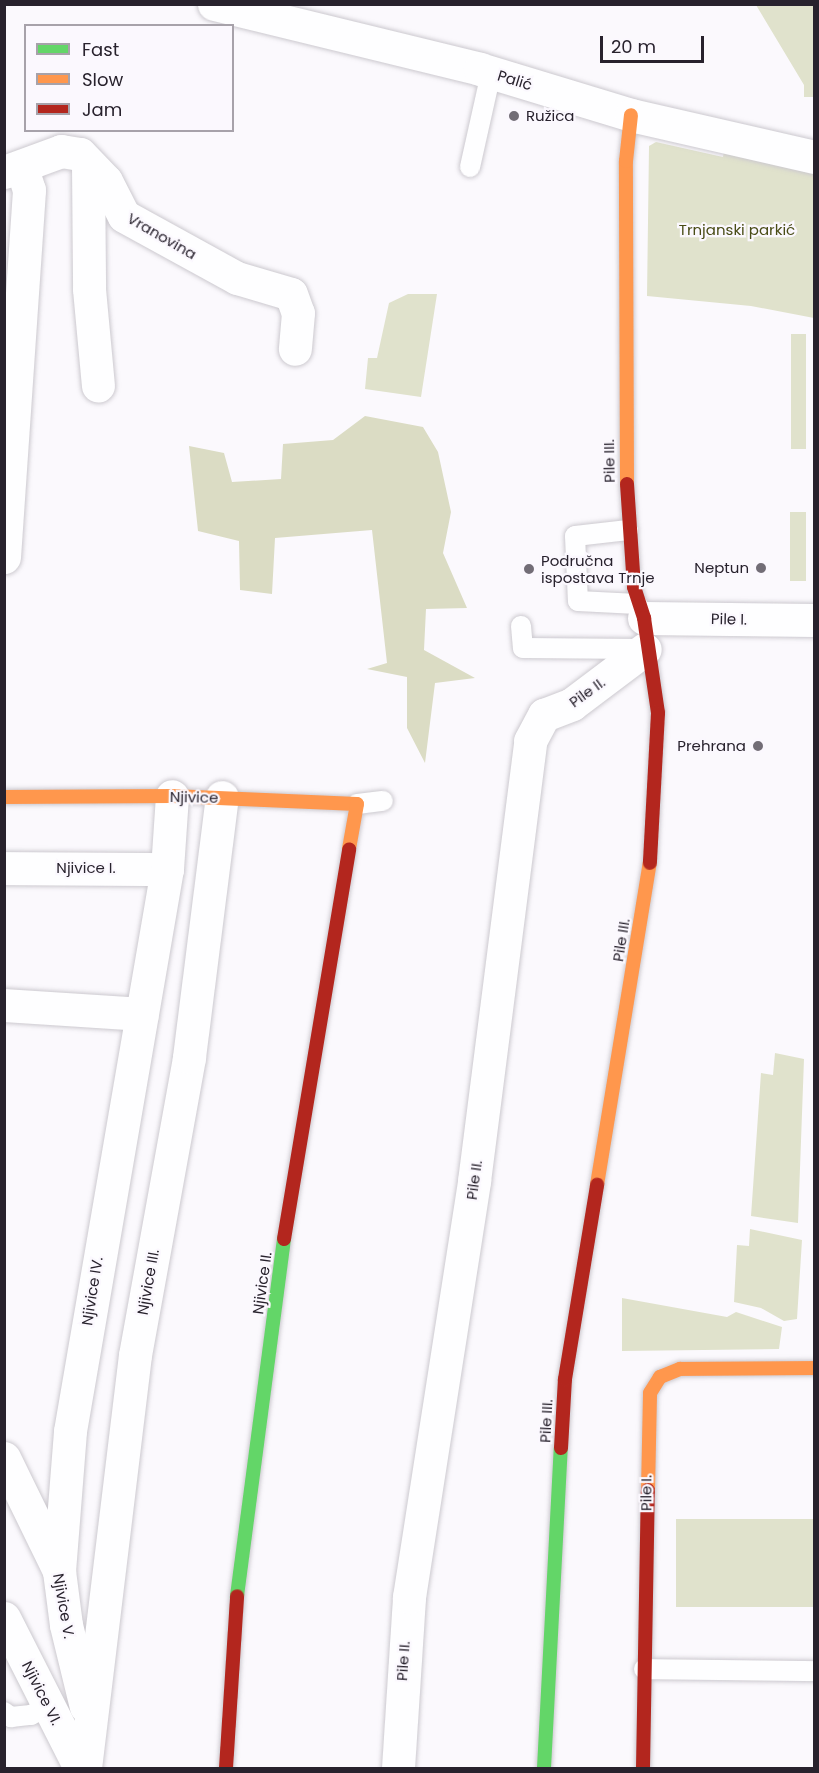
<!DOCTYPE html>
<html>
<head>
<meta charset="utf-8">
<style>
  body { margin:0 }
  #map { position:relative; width:819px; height:1773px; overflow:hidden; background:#fbf9fd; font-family:Poppins,sans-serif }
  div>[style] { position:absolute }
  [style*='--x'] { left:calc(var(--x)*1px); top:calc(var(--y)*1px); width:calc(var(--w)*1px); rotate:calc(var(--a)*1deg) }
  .green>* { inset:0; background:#e0e2cc; transform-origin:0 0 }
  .forest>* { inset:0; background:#dbdcc4 }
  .roads { filter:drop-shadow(0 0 2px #ccc9cf) drop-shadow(0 0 2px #ccc9cf) }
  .lane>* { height:20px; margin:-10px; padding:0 10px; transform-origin:10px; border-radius:10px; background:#fefeff }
  .street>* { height:33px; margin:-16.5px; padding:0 16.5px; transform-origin:16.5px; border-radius:16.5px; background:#fefeff }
  .fast>* { height:14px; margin:-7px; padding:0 7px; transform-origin:7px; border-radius:7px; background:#63d668 }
  .slow>* { height:14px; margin:-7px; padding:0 7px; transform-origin:7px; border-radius:7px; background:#ff974d }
  .jam>* { height:14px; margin:-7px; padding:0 7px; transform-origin:7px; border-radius:7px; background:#b3261e }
  .dots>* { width:16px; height:16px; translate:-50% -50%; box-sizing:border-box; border:3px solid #fbf8fe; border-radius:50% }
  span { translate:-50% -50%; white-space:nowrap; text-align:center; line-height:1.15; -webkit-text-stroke:4.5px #fbf8fe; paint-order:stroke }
  .street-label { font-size:15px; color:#28222d }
  .poi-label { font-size:15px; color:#28222d }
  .left { translate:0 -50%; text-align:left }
  .right { translate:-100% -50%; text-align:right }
  .park-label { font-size:15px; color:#494c16 }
  .frame { position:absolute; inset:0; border:6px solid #28222d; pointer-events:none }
  .legend { position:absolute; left:24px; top:24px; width:210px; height:108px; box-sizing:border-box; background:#fbf8fe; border:2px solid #a7a2aa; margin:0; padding:8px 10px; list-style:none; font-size:18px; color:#28222d }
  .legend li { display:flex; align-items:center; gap:12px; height:30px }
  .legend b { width:30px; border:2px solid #a7a2aa }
  .scale { position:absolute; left:600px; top:36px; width:104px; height:27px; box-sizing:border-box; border:3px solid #28222d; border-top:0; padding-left:8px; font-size:18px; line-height:21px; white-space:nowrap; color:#28222d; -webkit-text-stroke:4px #fbf8fe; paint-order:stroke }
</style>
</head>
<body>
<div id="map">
  <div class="green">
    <div style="clip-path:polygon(756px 5px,814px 5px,813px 97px,804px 97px,804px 85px)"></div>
    <div style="clip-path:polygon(656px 142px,723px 157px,724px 151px,814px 174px,814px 318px,751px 306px,647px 296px,649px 146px)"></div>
    <div style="clip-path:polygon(408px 294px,437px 294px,421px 397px,365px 389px,368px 358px,377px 358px,389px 303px)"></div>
    <div style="left:791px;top:334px;width:15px;height:115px"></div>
    <div style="left:790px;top:512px;width:16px;height:69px"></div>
    <div style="clip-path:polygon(775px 1053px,804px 1059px,798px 1223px,751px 1216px,761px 1073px,773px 1075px)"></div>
    <div style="clip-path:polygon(750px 1229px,802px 1240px,797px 1319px,784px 1321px,761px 1308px,734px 1302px,737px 1245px,749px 1246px)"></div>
    <div style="clip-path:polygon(622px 1298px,727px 1317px,736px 1312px,782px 1327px,779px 1349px,622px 1351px)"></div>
    <div style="left:676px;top:1519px;width:138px;height:88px"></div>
  </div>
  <div class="forest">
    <div style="clip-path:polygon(365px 416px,423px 427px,438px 452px,451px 512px,443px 553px,467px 608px,426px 609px,424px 650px,475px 678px,435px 683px,425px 763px,407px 728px,407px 677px,367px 669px,387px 663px,372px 530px,275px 538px,272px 594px,240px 590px,239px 541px,198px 531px,189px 446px,224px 453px,232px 482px,281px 479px,283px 444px,333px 440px)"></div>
  </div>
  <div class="roads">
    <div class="lane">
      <div style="--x:470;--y:167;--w:96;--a:-77.4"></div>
      <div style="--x:628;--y:530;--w:53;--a:173.5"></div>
      <div style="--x:575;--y:536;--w:65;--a:87.4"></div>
      <div style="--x:578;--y:601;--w:59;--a:2.9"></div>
      <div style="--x:521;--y:626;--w:22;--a:85"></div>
      <div style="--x:523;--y:648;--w:119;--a:0.5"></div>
      <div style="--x:357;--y:804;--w:26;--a:-7"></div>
      <div style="--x:644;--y:1669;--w:170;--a:0.7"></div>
      <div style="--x:4;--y:1712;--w:9;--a:36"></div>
      <div style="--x:11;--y:1717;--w:20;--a:-6"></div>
      <div style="--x:31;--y:1715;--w:19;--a:-28"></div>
    </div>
    <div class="street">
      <div style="--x:214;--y:4;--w:274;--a:13.7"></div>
      <div style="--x:480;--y:69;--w:158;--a:16.9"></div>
      <div style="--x:631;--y:115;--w:188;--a:12.9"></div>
      <div style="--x:88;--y:165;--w:124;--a:89.5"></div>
      <div style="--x:89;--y:289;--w:97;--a:84.7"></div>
      <div style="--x:4;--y:172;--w:61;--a:-20.2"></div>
      <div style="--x:61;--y:151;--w:19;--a:9"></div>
      <div style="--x:80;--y:154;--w:37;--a:46"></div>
      <div style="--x:106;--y:181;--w:39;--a:63"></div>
      <div style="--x:124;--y:216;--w:129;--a:28.8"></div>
      <div style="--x:237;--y:278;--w:56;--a:16.5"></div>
      <div style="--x:291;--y:294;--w:20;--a:70"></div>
      <div style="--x:298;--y:313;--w:36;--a:95"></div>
      <div style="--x:4;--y:557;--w:368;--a:-86.1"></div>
      <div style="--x:29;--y:190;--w:23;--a:-108"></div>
      <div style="--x:644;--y:618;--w:170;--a:0.7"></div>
      <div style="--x:4;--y:868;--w:163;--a:0.4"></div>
      <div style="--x:4;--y:1005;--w:138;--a:3.7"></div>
      <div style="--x:4;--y:1458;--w:126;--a:64"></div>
      <div style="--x:59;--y:1571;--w:54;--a:82.6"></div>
      <div style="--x:66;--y:1625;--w:84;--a:76.3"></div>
      <div style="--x:59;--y:1571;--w:140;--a:-85.5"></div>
      <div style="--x:70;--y:1431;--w:570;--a:-80.21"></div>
      <div style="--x:167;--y:869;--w:73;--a:-86.1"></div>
      <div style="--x:4;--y:1618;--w:168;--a:63.1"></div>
      <div style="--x:85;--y:1768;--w:416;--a:-83.1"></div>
      <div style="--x:135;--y:1355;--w:303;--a:-79.7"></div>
      <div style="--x:189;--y:1057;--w:262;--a:-82.8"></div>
      <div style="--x:398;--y:1768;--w:171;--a:-86.3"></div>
      <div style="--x:409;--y:1597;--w:421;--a:-81.1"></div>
      <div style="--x:474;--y:1181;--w:444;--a:-82.7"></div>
      <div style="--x:530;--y:741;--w:30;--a:-62"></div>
      <div style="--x:544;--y:715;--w:30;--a:-21"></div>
      <div style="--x:572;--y:704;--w:91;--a:-37"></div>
    </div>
    <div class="fast">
      <div style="--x:237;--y:1596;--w:360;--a:-82.5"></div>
      <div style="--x:544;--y:1768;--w:320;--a:-87"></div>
    </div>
    <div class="slow">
      <div style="--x:627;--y:484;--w:323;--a:-90.2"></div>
      <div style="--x:626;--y:161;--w:46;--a:-83.8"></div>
      <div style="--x:4;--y:797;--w:168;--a:-0.3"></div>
      <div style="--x:172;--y:796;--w:185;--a:2.5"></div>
      <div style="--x:357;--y:804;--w:46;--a:100.1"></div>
      <div style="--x:597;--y:1185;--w:326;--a:-80.7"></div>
      <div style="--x:648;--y:1490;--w:97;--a:-88.8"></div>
      <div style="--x:650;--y:1393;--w:19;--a:-58"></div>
      <div style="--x:660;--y:1377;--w:22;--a:-22"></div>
      <div style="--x:680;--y:1369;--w:134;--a:-0.4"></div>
    </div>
    <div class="jam">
      <div style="--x:627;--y:484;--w:103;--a:86.1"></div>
      <div style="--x:634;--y:587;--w:33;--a:72"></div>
      <div style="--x:644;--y:618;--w:96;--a:81.6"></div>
      <div style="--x:658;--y:713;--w:150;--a:93.1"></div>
      <div style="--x:284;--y:1239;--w:395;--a:-80.5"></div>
      <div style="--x:561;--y:1448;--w:69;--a:-86.7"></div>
      <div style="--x:565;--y:1379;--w:197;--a:-80.6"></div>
      <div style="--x:226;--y:1768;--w:172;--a:-86.3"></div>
      <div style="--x:643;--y:1768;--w:278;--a:-89"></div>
    </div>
  </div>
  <div class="dots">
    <div style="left:514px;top:116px;background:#726d76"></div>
    <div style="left:761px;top:568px;background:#726d76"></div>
    <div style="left:529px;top:569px;background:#726d76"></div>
    <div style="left:758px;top:746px;background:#726d76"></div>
  </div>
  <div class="street-label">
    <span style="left:515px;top:80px;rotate:17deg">Palić</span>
    <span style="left:162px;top:236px;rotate:30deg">Vranovina</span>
    <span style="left:609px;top:461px;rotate:-91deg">Pile III.</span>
    <span style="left:729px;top:619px;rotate:1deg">Pile I.</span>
    <span style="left:587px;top:692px;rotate:-36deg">Pile II.</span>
    <span style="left:194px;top:797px;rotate:1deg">Njivice</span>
    <span style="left:86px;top:868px">Njivice I.</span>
    <span style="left:621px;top:940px;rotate:-81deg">Pile III.</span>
    <span style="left:474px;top:1180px;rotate:-82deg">Pile II.</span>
    <span style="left:148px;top:1282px;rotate:-80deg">Njivice III.</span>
    <span style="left:262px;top:1283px;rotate:-82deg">Njivice II.</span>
    <span style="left:92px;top:1291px;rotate:-81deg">Njivice IV.</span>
    <span style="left:546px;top:1421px;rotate:-87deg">Pile III.</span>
    <span style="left:646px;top:1493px;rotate:-90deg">Pile I.</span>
    <span style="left:64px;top:1606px;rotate:80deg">Njivice V.</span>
    <span style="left:403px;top:1661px;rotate:-86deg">Pile II.</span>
    <span style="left:42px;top:1693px;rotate:63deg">Njivice VI.</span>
  </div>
  <div class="poi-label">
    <span class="left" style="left:526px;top:116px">Ružica</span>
    <span class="left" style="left:541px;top:569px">Područna<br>ispostava Trnje</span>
    <span class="right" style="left:749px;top:568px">Neptun</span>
    <span class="right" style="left:746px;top:746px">Prehrana</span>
  </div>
  <div class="park-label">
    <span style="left:737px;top:230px">Trnjanski parkić</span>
  </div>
  <div class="frame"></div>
  <ul class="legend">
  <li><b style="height:8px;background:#63d668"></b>Fast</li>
  <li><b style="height:8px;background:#ff974d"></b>Slow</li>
  <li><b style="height:8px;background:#b3261e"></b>Jam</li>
  </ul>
  <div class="scale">20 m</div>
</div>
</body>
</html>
